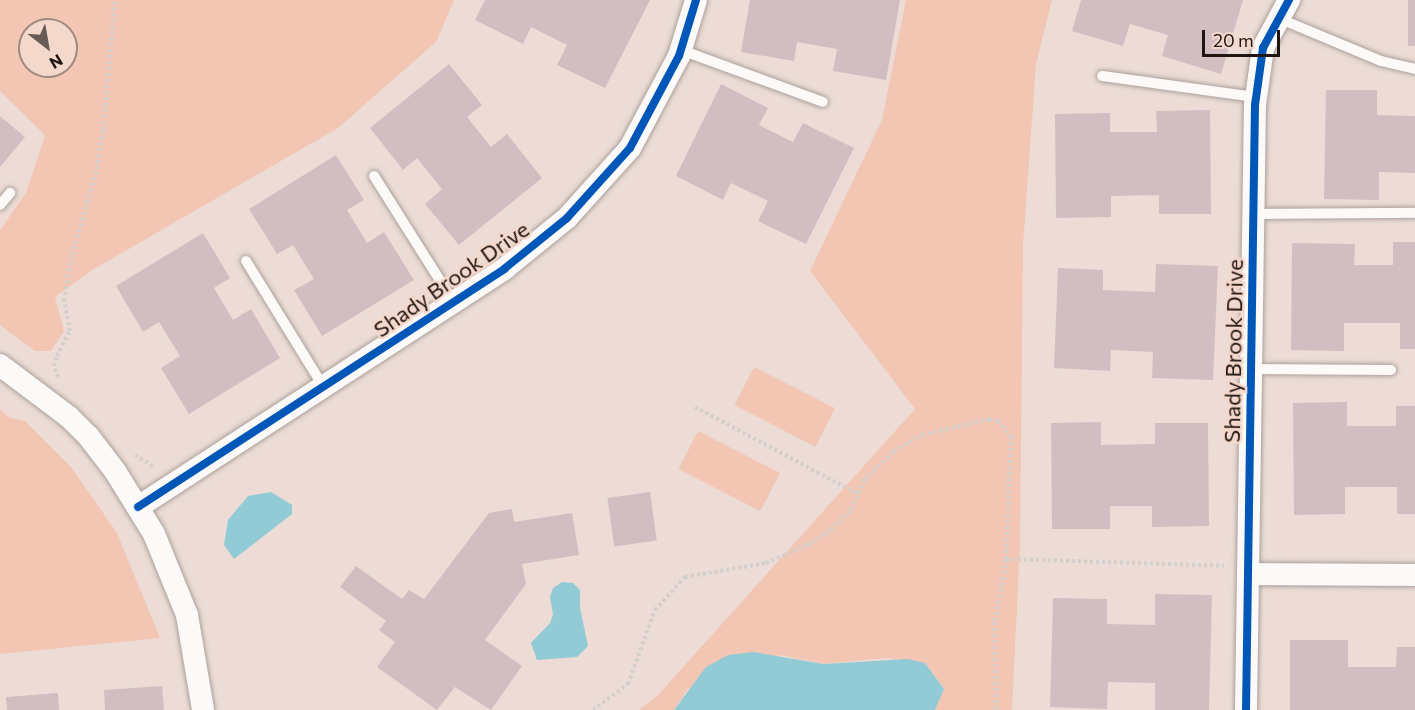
<!DOCTYPE html>
<html>
<head>
<meta charset="utf-8">
<style>
  body { margin:0 }
  #map { position:relative; width:1415px; height:710px; overflow:hidden; background:#ecdcd5; font-family:Commissioner,sans-serif }
  div>[style] { position:absolute }
  [style*='--x'] { left:calc(var(--x)*1px); top:calc(var(--y)*1px); width:calc(var(--w)*1px); rotate:calc(var(--a)*1deg) }
  .green>* { inset:0; background:#f2c6b3; transform-origin:0 0 }
  .water>* { inset:0; background:#92cad5 }
  .building>* { inset:0; background:#d2bec2; transform-origin:0 0 }
  .path>* { height:4px; margin-top:-2px; transform-origin:0; background:repeating-linear-gradient(90deg,#d3cfcd 0 3px,transparent 0 6px) }
  .roads { filter:drop-shadow(0 0 2px #aca09b) drop-shadow(0 0 2px #aca09b) }
  .lane>* { height:10px; margin:-5px; padding:0 5px; transform-origin:5px; border-radius:5px; background:#fcfaf9 }
  .street>* { height:22px; margin:-11px; padding:0 11px; transform-origin:11px; border-radius:11px; background:#fcfaf9 }
  .cycleway>* { height:8px; margin:-4px; padding:0 4px; transform-origin:4px; border-radius:4px; background:#0057b8 }
  span { translate:-50% -50%; white-space:nowrap; text-align:center; line-height:1.15; -webkit-text-stroke:5px #f5d8cc; paint-order:stroke }
  .street-label { font-size:22px; color:#1f1511 }
  .north { position:absolute; left:18px; top:18px; width:60px; height:60px; box-sizing:border-box; background:#f5d8cc; border:2px solid #9f8a81; border-radius:50%; rotate:149deg; font-size:16px; font-weight:700; line-height:24px; text-align:center; color:#1f1511 }
  .north::after { content:''; display:block; margin:auto; width:21px; height:27px; background:#675b56; clip-path:polygon(50% 0,100% 100%,50% 72%,0 100%) }
  .scale { position:absolute; left:1202px; top:30px; width:78px; height:27px; box-sizing:border-box; border:3px solid #1f1511; border-top:0; padding-left:8px; font-size:18px; line-height:21px; white-space:nowrap; color:#1f1511; -webkit-text-stroke:4px #f5d8cc; paint-order:stroke }
</style>
</head>
<body>
<div id="map">
  <div class="green">
    <div style="clip-path:polygon(evenodd,0 0,454px 0,436px 42px,338px 128px,94px 269px,55px 297px,64px 331px,51px 351px,35px 351px,0 325px,0 230px,26px 193px,45px 135px,0 91px,0 0,30px 30px,66px 30px,66px 66px,30px 66px,30px 30px)"></div>
    <div style="clip-path:polygon(906px 0,1052px 0,1036px 64px,1023px 245px,1020px 544px,1012px 710px,935px 710px,944px 689px,925px 663px,887px 658px,823px 664px,780px 655px,688px 689px,674px 710px,639px 710px,658px 695px,915px 409px,810px 271px,882px 120px)"></div>
    <div style="left:754px;top:367px;width:91px;height:43px;rotate:27deg"></div>
    <div style="clip-path:polygon(0 409px,10px 418px,25px 421px,71px 467px,117px 533px,160px 638px,0 654px)"></div>
    <div style="left:698px;top:431px;width:92px;height:43px;rotate:27deg"></div>
  </div>
  <div class="water">
    <div style="clip-path:polygon(271px 492px,292px 505px,292px 514px,234px 559px,224px 545px,228px 520px,248px 496px)"></div>
    <div style="clip-path:polygon(562px 582px,573px 583px,580px 590px,580px 608px,588px 646px,577px 657px,537px 660px,531px 643px,550px 623px,553px 614px,550px 597px,553px 588px)"></div>
    <div style="clip-path:polygon(754px 652px,823px 664px,908px 659px,925px 663px,944px 689px,935px 710px,674px 710px,706px 667px,728px 655px)"></div>
  </div>
  <div class="building">
    <div style="clip-path:polygon(485px 0,650px 0,605px 88px,557px 65px,567px 45px,531px 27px,523px 44px,475px 20px)"></div>
    <div style="clip-path:polygon(750px 0,900px 0,886px 80px,833px 71px,837px 49px,797px 42px,794px 61px,741px 52px)"></div>
    <div style="clip-path:polygon(1081px 0,1243px 0,1221px 74px,1162px 56px,1168px 35px,1130px 24px,1123px 46px,1072px 31px)"></div>
    <div style="left:1408px;top:0;width:7px;height:46px"></div>
    <div style="clip-path:polygon(449px 64px,482px 105px,467px 117px,491px 147px,507px 134px,542px 178px,459px 245px,425px 204px,442px 189px,417px 158px,403px 170px,370px 128px)"></div>
    <div style="clip-path:polygon(721px 84px,768px 108px,759px 125px,793px 142px,803px 123px,854px 148px,806px 244px,758px 221px,768px 201px,731px 183px,723px 200px,676px 176px)"></div>
    <div style="clip-path:polygon(1326px 90px,1377px 90px,1377px 115px,1415px 116px,1415px 173px,1379px 172px,1379px 200px,1324px 199px)"></div>
    <div style="clip-path:polygon(1210px 110px,1211px 214px,1159px 214px,1159px 195px,1111px 196px,1111px 217px,1056px 218px,1055px 114px,1110px 113px,1110px 132px,1157px 132px,1156px 111px)"></div>
    <div style="clip-path:polygon(0 116px,25px 137px,0 167px)"></div>
    <div style="clip-path:polygon(336px 155px,364px 200px,347px 210px,367px 243px,384px 232px,414px 280px,322px 336px,294px 290px,314px 279px,293px 245px,277px 254px,249px 209px)"></div>
    <div style="clip-path:polygon(203px 233px,230px 278px,214px 288px,233px 320px,251px 309px,280px 358px,189px 414px,161px 368px,180px 356px,159px 322px,143px 332px,116px 286px)"></div>
    <div style="clip-path:polygon(1393px 242px,1415px 242px,1415px 349px,1400px 349px,1400px 323px,1344px 323px,1344px 351px,1291px 350px,1292px 243px,1355px 244px,1354px 265px,1393px 265px)"></div>
    <div style="clip-path:polygon(1156px 264px,1218px 266px,1213px 380px,1152px 378px,1153px 352px,1111px 350px,1110px 371px,1054px 368px,1058px 268px,1103px 270px,1103px 290px,1155px 292px)"></div>
    <div style="clip-path:polygon(1347px 402px,1347px 426px,1396px 426px,1396px 406px,1415px 406px,1415px 514px,1397px 514px,1397px 487px,1345px 487px,1345px 514px,1294px 515px,1293px 403px)"></div>
    <div style="clip-path:polygon(1101px 422px,1101px 445px,1155px 444px,1155px 423px,1208px 423px,1209px 526px,1152px 527px,1152px 506px,1110px 506px,1110px 529px,1052px 529px,1051px 423px)"></div>
    <div style="left:650px;top:492px;width:49px;height:43px;rotate:82deg"></div>
    <div style="clip-path:polygon(512px 509px,514px 522px,572px 513px,579px 555px,522px 564px,526px 584px,485px 640px,522px 666px,491px 710px,455px 687px,437px 710px,377px 667px,395px 642px,379px 630px,386px 621px,340px 587px,356px 566px,402px 599px,409px 590px,424px 599px,489px 513px)"></div>
    <div style="clip-path:polygon(1155px 594px,1212px 595px,1209px 710px,1155px 710px,1155px 683px,1108px 682px,1107px 709px,1050px 707px,1053px 598px,1107px 599px,1107px 624px,1155px 625px)"></div>
    <div style="clip-path:polygon(1290px 640px,1348px 640px,1348px 667px,1396px 667px,1397px 647px,1415px 647px,1415px 710px,1290px 710px)"></div>
    <div style="clip-path:polygon(162px 686px,164px 710px,105px 710px,104px 690px)"></div>
    <div style="clip-path:polygon(58px 693px,59px 710px,7px 710px,6px 697px)"></div>
  </div>
  <div class="path">
    <div style="--x:58;--y:377;--w:12;--a:-110"></div>
    <div style="--x:54;--y:366;--w:10;--a:-73"></div>
    <div style="--x:57;--y:356;--w:28;--a:-63"></div>
    <div style="--x:70;--y:331;--w:31;--a:-101"></div>
    <div style="--x:64;--y:301;--w:47;--a:-80.1"></div>
    <div style="--x:72;--y:255;--w:90;--a:-73.8"></div>
    <div style="--x:97;--y:169;--w:39;--a:-81"></div>
    <div style="--x:103;--y:130;--w:131;--a:-84.7"></div>
    <div style="--x:695;--y:407;--w:185;--a:28.1"></div>
    <div style="--x:135;--y:455;--w:22;--a:32"></div>
    <div style="--x:1006;--y:559;--w:218;--a:1.8"></div>
    <div style="--x:593;--y:710;--w:44;--a:-36.6"></div>
    <div style="--x:628;--y:684;--w:79;--a:-70"></div>
    <div style="--x:655;--y:610;--w:45;--a:-47.7"></div>
    <div style="--x:685;--y:577;--w:82;--a:-9.8"></div>
    <div style="--x:766;--y:563;--w:45;--a:-23.7"></div>
    <div style="--x:807;--y:545;--w:22;--a:-30"></div>
    <div style="--x:826;--y:534;--w:35;--a:-44"></div>
    <div style="--x:851;--y:510;--w:34;--a:-66"></div>
    <div style="--x:865;--y:479;--w:40;--a:-44"></div>
    <div style="--x:894;--y:451;--w:32;--a:-30"></div>
    <div style="--x:922;--y:435;--w:69;--a:-13.4"></div>
    <div style="--x:989;--y:419;--w:9;--a:13"></div>
    <div style="--x:998;--y:421;--w:20;--a:49"></div>
    <div style="--x:1011;--y:436;--w:123;--a:92.3"></div>
    <div style="--x:1006;--y:559;--w:64;--a:99.9"></div>
    <div style="--x:995;--y:622;--w:88;--a:89.3"></div>
  </div>
  <div class="roads">
    <div class="lane">
      <div style="--x:1278;--y:18;--w:112;--a:22.7"></div>
      <div style="--x:1381;--y:61;--w:35;--a:13"></div>
      <div style="--x:681;--y:50;--w:151;--a:20.1"></div>
      <div style="--x:1102;--y:76;--w:155;--a:7.8"></div>
      <div style="--x:374;--y:176;--w:148;--a:57.7"></div>
      <div style="--x:0;--y:205;--w:16;--a:-50"></div>
      <div style="--x:1253;--y:214;--w:162;--a:-0.4"></div>
      <div style="--x:246;--y:261;--w:147;--a:58.4"></div>
      <div style="--x:1251;--y:369;--w:140;--a:0.4"></div>
    </div>
    <div class="street">
      <div style="--x:0;--y:365;--w:86;--a:37"></div>
      <div style="--x:69;--y:417;--w:28;--a:45"></div>
      <div style="--x:89;--y:437;--w:43;--a:52.6"></div>
      <div style="--x:115;--y:471;--w:74;--a:58.2"></div>
      <div style="--x:154;--y:534;--w:87;--a:67.8"></div>
      <div style="--x:187;--y:615;--w:96;--a:80.4"></div>
      <div style="--x:138;--y:507;--w:437;--a:-33"></div>
      <div style="--x:504;--y:269;--w:81;--a:-39"></div>
      <div style="--x:567;--y:218;--w:94;--a:-48"></div>
      <div style="--x:630;--y:148;--w:104;--a:-62"></div>
      <div style="--x:679;--y:56;--w:59;--a:-73.1"></div>
      <div style="--x:1248;--y:574;--w:167;--a:0.3"></div>
      <div style="--x:1246;--y:710;--w:605;--a:-89.15"></div>
      <div style="--x:1255;--y:105;--w:58;--a:-82"></div>
      <div style="--x:1263;--y:48;--w:55;--a:-61.6"></div>
    </div>
  </div>
  <div class="cycleway">
    <div style="--x:138;--y:507;--w:437;--a:-33"></div>
    <div style="--x:504;--y:269;--w:81;--a:-39"></div>
    <div style="--x:567;--y:218;--w:94;--a:-48"></div>
    <div style="--x:630;--y:148;--w:104;--a:-62"></div>
    <div style="--x:679;--y:56;--w:59;--a:-73.1"></div>
    <div style="--x:1246;--y:710;--w:605;--a:-89.15"></div>
    <div style="--x:1255;--y:105;--w:58;--a:-82"></div>
    <div style="--x:1263;--y:48;--w:55;--a:-61.6"></div>
  </div>
  <div class="street-label">
    <span style="left:451px;top:279px;rotate:-35deg">Shady Brook Drive</span>
    <span style="left:1233px;top:351px;rotate:-89deg">Shady Brook Drive</span>
  </div>
  <div class="north">N</div>
  <div class="scale">20 m</div>
</div>
</body>
</html>
